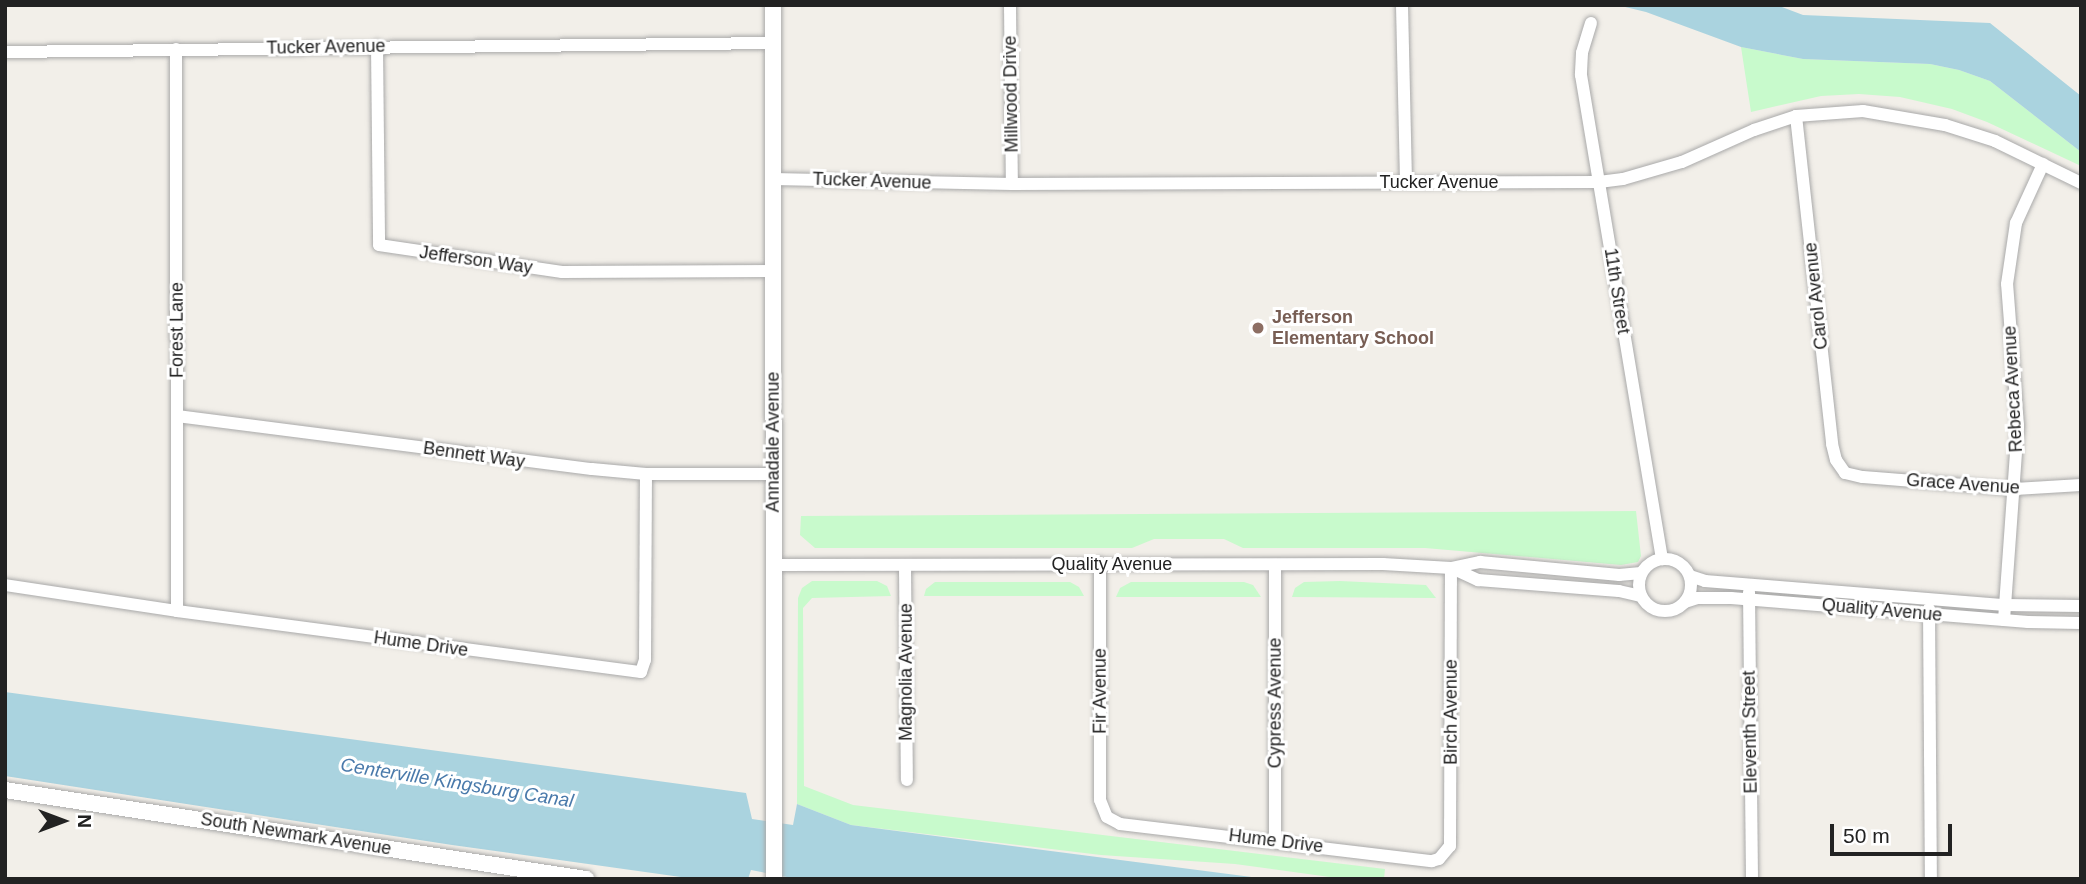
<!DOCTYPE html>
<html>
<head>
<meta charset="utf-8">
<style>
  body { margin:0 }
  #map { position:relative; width:2086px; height:884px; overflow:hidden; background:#f2efe9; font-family:Arial,sans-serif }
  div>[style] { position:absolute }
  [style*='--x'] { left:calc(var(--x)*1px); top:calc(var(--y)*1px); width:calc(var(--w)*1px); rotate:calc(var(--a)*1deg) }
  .park>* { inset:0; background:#c8facc }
  .water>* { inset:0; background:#aad3df }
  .roads { filter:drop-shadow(0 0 2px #a9a9a9) drop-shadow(0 0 2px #a9a9a9) }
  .minor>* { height:12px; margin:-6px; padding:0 6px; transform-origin:6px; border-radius:6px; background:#fff }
  .minor>.ring { margin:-6px; padding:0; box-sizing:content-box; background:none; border:12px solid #fff; border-radius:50% }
  .tertiary>* { height:16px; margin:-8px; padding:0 8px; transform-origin:8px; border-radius:8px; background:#fff }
  .dots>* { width:19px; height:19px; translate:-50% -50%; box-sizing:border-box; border:4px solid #fff; border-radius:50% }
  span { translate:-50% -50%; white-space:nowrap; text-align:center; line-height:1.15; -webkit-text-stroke:6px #fff; paint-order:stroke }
  .street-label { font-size:18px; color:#222 }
  .education-label { font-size:18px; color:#785e54; font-weight:700 }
  .left { translate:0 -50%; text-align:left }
  .water-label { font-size:19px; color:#4a7aab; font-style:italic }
  .frame { position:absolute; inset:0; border:7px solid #222; pointer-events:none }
  .north { position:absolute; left:28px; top:786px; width:70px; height:70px; -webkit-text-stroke:5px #fff; paint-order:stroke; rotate:90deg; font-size:19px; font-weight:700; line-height:28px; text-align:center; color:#222 }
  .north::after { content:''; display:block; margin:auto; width:24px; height:32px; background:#222; clip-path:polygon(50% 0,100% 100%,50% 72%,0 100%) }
  .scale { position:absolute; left:1830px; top:824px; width:122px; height:32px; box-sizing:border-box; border:4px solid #222; border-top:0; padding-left:9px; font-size:21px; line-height:24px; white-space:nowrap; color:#222; -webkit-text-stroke:5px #fff; paint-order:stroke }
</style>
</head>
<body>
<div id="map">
  <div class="park">
    <div style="clip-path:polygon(1741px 47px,1803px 59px,1930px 64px,1959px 70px,1990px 81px,2081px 152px,2081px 166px,1987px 122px,1952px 109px,1900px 97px,1859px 94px,1821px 96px,1751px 112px)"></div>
    <div style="clip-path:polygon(1636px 511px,1641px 556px,1638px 562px,1621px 565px,1425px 548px,1243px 548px,1224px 539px,1154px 539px,1132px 548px,815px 548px,800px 535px,801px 516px)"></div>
    <div style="clip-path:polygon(812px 581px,877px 581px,887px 586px,891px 596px,812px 598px,803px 608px,804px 786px,853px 805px,1385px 869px,1384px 879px,1344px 879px,1235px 864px,1101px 855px,851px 825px,797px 804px,798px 598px,802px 588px)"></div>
    <div style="clip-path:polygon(1340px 581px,1426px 585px,1436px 598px,1292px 597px,1295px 588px,1304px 582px)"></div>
    <div style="clip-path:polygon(935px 582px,1070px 582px,1079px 587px,1084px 596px,924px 596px,926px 589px)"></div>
    <div style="clip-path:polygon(1131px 582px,1244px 582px,1253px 585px,1261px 597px,1116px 597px,1120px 588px)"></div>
  </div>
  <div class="water">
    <div style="clip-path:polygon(1617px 5px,1777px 5px,1803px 15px,1990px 23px,2081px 96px,2081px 152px,1990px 81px,1959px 70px,1930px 64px,1803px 59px,1741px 47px,1646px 12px)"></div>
    <div style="clip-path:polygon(5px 692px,746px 793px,752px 819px,793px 825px,797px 804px,851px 825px,1267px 879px,797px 879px,751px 870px,748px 879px,695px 879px,452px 845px,5px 776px)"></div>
  </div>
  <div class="roads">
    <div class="minor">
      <div style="--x:1010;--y:5;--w:179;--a:89.4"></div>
      <div style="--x:1402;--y:5;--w:177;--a:88.7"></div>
      <div style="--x:1591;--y:23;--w:31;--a:107"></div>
      <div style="--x:1582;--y:53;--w:22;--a:93"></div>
      <div style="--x:1581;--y:75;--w:491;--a:80.5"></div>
      <div style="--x:377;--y:46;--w:199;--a:89.4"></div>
      <div style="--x:379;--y:245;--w:185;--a:8.4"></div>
      <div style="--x:562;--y:272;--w:211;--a:-0.3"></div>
      <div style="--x:176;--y:49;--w:562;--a:89.9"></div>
      <div style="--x:5;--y:52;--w:768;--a:-0.67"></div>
      <div style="--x:1796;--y:116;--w:330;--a:83.7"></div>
      <div style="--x:1832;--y:444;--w:16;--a:76"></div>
      <div style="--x:1836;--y:460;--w:16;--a:55"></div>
      <div style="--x:1845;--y:473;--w:18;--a:13"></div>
      <div style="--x:1863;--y:477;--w:152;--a:4.5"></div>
      <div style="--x:2015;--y:489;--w:66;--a:-3.5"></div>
      <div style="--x:773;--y:179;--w:239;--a:1.2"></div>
      <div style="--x:1012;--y:184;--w:587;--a:-0.2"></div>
      <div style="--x:1599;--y:182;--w:24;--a:-7"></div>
      <div style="--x:1623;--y:179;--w:61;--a:-16.1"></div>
      <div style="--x:1682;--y:162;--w:79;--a:-24"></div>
      <div style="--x:1754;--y:130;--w:44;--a:-18.4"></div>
      <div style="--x:1796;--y:116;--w:67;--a:-4.3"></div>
      <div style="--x:1863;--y:111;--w:83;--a:9.7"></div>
      <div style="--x:1945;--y:125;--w:52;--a:17.7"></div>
      <div style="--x:1995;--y:141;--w:96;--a:26"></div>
      <div style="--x:177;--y:416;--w:418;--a:7.3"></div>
      <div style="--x:592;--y:469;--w:54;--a:5.3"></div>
      <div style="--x:646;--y:474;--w:127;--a:0"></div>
      <div class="ring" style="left:1639px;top:559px;width:40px;height:40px"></div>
      <div style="--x:1100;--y:563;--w:237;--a:90"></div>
      <div style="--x:1100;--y:800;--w:18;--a:68"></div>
      <div style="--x:1107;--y:817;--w:15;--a:28"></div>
      <div style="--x:1120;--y:824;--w:314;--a:6.8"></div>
      <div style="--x:1432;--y:861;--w:7;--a:-16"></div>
      <div style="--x:1439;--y:859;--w:17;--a:-50"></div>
      <div style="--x:1450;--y:846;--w:278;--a:-89.8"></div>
      <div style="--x:773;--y:565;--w:610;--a:-0.09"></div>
      <div style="--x:1383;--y:564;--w:68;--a:3.4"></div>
      <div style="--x:1451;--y:568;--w:30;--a:-12"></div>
      <div style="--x:1480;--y:562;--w:140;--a:5.3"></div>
      <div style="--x:1619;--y:575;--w:22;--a:-5"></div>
      <div style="--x:905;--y:565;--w:215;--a:89.5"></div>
      <div style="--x:1275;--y:565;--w:276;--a:90"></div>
      <div style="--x:1452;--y:568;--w:29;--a:25"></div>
      <div style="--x:1478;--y:580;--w:141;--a:4.5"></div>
      <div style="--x:1619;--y:591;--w:23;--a:13"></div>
      <div style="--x:1690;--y:576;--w:16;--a:18"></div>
      <div style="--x:1705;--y:581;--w:301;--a:4.6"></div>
      <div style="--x:2005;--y:605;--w:76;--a:0.8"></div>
      <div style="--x:5;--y:585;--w:174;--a:8.6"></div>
      <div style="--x:177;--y:611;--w:468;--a:7.5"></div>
      <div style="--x:641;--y:672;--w:13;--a:-72"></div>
      <div style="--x:645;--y:660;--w:186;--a:-89.7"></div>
      <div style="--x:1749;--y:592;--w:287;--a:89.4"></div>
      <div style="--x:1685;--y:602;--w:13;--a:-18"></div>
      <div style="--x:1697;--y:598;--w:34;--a:0"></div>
      <div style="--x:1731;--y:598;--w:298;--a:4.6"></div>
      <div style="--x:2028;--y:622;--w:53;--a:1.1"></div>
      <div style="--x:1929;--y:609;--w:270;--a:89.6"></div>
      <div style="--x:2004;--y:620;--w:195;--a:-85.9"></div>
      <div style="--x:2018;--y:426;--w:142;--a:-94.4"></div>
      <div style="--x:2007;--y:284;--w:62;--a:-81.6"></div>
      <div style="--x:2016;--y:223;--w:65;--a:-65.4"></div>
    </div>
    <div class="tertiary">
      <div style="--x:773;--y:5;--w:874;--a:89.93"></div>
      <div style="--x:5;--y:790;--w:588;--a:8.71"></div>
    </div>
  </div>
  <div class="dots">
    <div style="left:1258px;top:328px;background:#8d6e63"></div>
  </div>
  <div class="street-label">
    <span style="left:326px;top:47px;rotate:-1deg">Tucker Avenue</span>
    <span style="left:1011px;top:94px;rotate:-91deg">Millwood Drive</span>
    <span style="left:872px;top:181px;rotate:2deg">Tucker Avenue</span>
    <span style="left:1439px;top:182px">Tucker Avenue</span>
    <span style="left:476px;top:260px;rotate:8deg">Jefferson Way</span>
    <span style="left:1617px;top:291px;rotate:81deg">11th Street</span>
    <span style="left:1816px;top:296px;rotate:-96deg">Carol Avenue</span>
    <span style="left:177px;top:330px;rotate:-90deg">Forest Lane</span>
    <span style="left:2013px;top:389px;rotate:-93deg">Rebeca Avenue</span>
    <span style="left:773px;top:442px;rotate:-90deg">Annadale Avenue</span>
    <span style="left:474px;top:455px;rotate:8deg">Bennett Way</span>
    <span style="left:1963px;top:484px;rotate:4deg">Grace Avenue</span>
    <span style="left:1112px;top:564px">Quality Avenue</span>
    <span style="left:1882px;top:610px;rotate:5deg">Quality Avenue</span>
    <span style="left:421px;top:644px;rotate:8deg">Hume Drive</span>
    <span style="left:906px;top:672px;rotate:-90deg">Magnolia Avenue</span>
    <span style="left:1100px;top:691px;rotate:-90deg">Fir Avenue</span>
    <span style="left:1275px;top:703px;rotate:-90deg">Cypress Avenue</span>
    <span style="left:1451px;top:712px;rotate:-90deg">Birch Avenue</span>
    <span style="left:1750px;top:732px;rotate:-91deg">Eleventh Street</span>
    <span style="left:296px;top:834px;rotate:9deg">South Newmark Avenue</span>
    <span style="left:1276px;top:841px;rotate:7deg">Hume Drive</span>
  </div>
  <div class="education-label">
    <span class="left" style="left:1272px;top:328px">Jefferson<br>Elementary School</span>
  </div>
  <div class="water-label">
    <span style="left:457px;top:783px;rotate:9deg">Centerville Kingsburg Canal</span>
  </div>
  <div class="frame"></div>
  <div class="north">N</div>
  <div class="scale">50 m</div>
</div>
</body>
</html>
